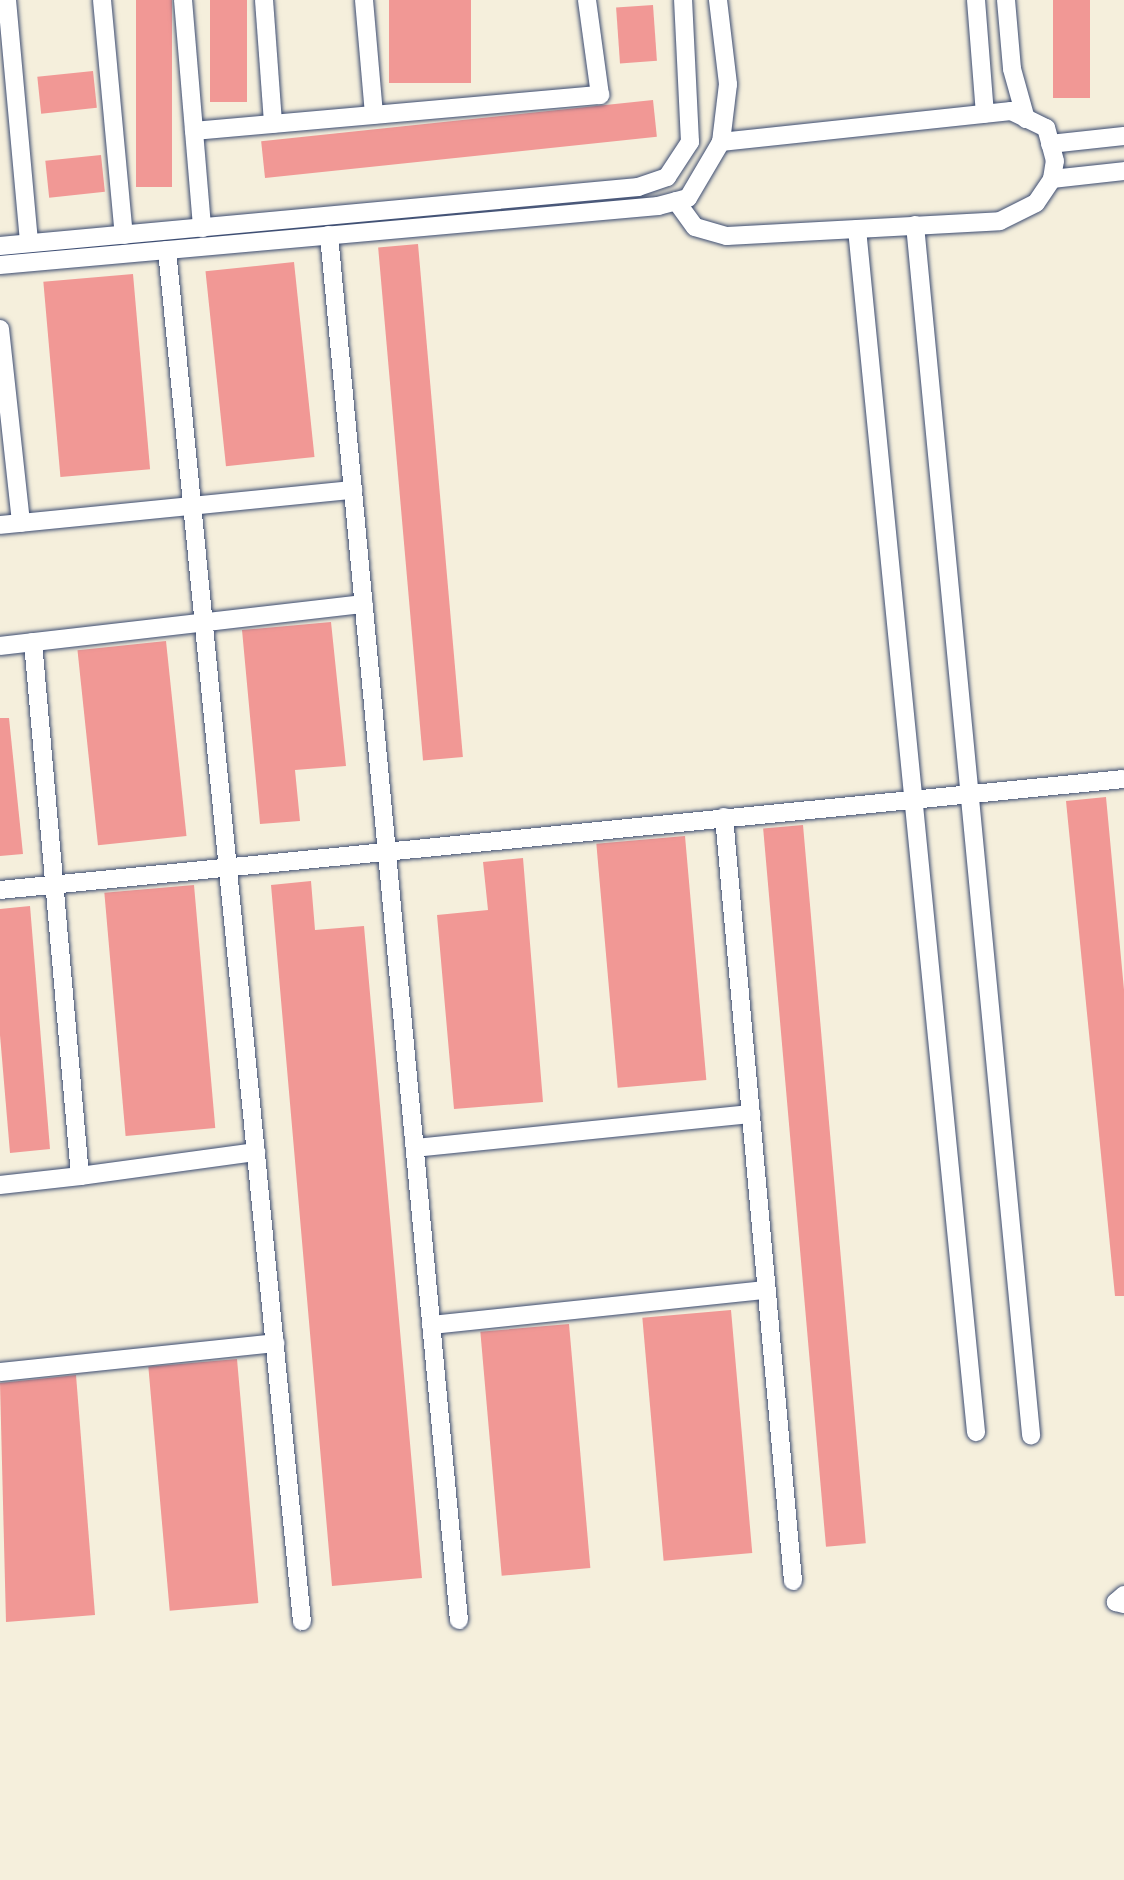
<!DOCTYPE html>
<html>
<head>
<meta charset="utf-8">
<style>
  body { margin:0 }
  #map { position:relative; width:1124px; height:1880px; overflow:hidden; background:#f5efdc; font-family:"Indie Flower",sans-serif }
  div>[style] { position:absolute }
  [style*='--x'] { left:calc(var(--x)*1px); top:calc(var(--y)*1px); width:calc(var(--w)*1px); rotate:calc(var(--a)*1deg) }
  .building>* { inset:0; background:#f19895; transform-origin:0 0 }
  .roads { filter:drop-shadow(0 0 2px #3c4c71) drop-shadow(0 0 2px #3c4c71) }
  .minor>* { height:18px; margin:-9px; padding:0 9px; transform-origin:9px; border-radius:9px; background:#fff }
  span { translate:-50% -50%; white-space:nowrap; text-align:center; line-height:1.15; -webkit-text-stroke:5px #fdfcf7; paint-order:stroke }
</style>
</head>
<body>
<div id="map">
  <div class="building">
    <div style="left:136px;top:0;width:36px;height:187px"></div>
    <div style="left:210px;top:0;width:37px;height:102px"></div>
    <div style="left:389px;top:0;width:82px;height:83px"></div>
    <div style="left:1053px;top:0;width:37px;height:98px"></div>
    <div style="left:653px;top:5px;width:56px;height:37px;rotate:86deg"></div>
    <div style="left:93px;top:71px;width:37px;height:56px;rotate:84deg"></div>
    <div style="left:653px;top:100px;width:37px;height:394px;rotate:84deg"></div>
    <div style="left:101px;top:155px;width:37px;height:56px;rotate:84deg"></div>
    <div style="left:418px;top:244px;width:515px;height:40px;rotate:85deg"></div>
    <div style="left:294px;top:262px;width:196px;height:89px;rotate:84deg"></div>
    <div style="left:133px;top:274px;width:196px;height:90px;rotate:85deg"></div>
    <div style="clip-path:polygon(331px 622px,346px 766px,295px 770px,300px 821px,260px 824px,242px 630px)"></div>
    <div style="left:166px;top:641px;width:196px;height:89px;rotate:84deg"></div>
    <div style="clip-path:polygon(0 718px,9px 718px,23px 854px,0 856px)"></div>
    <div style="clip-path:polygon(1106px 797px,1124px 990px,1124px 1296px,1115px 1296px,1066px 801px)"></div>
    <div style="left:803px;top:825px;width:721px;height:40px;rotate:85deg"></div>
    <div style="left:685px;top:836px;width:245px;height:89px;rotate:85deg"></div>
    <div style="clip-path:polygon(523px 858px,543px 1102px,454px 1109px,437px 915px,488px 910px,483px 862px)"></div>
    <div style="clip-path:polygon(311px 881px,315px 930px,364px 926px,422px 1578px,332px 1586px,271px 885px)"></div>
    <div style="left:194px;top:885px;width:244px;height:90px;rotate:85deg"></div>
    <div style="clip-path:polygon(30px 906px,50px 1149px,10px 1153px,0 1035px,0 909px)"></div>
    <div style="left:731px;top:1310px;width:244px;height:89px;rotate:85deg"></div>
    <div style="left:569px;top:1324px;width:245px;height:89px;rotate:85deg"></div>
    <div style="left:237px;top:1359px;width:245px;height:89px;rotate:85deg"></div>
    <div style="clip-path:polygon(76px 1375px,95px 1615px,6px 1622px,0 1383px)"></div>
  </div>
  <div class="roads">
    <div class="minor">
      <div style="--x:7;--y:0;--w:244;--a:84.8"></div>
      <div style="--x:102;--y:0;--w:236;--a:84.7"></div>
      <div style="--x:183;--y:0;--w:229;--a:85.2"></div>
      <div style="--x:264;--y:0;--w:124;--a:85.8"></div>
      <div style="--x:364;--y:0;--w:115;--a:85"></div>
      <div style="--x:976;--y:0;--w:114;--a:85.5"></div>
      <div style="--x:1006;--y:0;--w:69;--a:85"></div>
      <div style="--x:1012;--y:69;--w:52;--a:74.4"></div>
      <div style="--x:194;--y:131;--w:408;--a:-5.1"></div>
      <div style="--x:600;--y:95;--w:96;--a:-97.8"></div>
      <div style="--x:1050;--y:144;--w:74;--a:-6.2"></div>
      <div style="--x:1052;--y:179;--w:72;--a:-6.3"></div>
      <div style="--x:676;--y:201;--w:32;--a:54"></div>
      <div style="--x:695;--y:227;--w:33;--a:16"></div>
      <div style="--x:727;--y:236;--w:273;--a:-3.1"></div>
      <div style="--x:1000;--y:221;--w:40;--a:-26.6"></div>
      <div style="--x:1036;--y:203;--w:29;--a:-56"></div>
      <div style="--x:1052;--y:179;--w:18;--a:-81"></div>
      <div style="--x:1055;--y:161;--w:34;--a:-105"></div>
      <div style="--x:1046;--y:128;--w:39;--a:-154"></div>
      <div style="--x:1011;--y:111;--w:292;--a:173.9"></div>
      <div style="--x:915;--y:225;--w:1216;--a:84.52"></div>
      <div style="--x:857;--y:229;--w:1209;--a:84.35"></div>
      <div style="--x:329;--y:235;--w:1391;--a:84.64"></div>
      <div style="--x:0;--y:246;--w:641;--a:-5.28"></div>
      <div style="--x:638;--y:187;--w:31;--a:-19"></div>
      <div style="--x:667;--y:177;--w:42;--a:-56.7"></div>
      <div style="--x:690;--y:142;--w:142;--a:-92.8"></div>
      <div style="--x:167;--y:250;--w:1378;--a:84.38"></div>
      <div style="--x:0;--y:265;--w:661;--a:-5.12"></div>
      <div style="--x:658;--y:206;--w:31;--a:-15"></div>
      <div style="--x:688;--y:198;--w:65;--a:-59.5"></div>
      <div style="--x:721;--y:142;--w:58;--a:-83.1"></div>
      <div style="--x:728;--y:84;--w:85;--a:-96.8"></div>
      <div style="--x:0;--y:329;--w:195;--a:83.8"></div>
      <div style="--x:0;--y:525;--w:355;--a:-5.7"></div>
      <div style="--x:33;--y:642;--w:536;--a:84.97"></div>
      <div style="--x:80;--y:1176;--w:178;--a:-7.8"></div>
      <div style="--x:0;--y:646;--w:366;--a:-6.6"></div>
      <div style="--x:724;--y:817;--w:767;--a:84.84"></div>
      <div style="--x:0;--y:890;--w:1129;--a:-5.64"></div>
      <div style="--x:415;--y:1148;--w:338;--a:-5.8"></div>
      <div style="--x:0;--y:1185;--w:81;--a:-6.4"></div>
      <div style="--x:431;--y:1325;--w:337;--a:-6"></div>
      <div style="--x:0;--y:1372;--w:277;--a:-6"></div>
      <div style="--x:1124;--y:1595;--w:11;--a:139"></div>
      <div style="--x:1116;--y:1602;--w:8;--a:14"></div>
    </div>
  </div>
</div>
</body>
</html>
